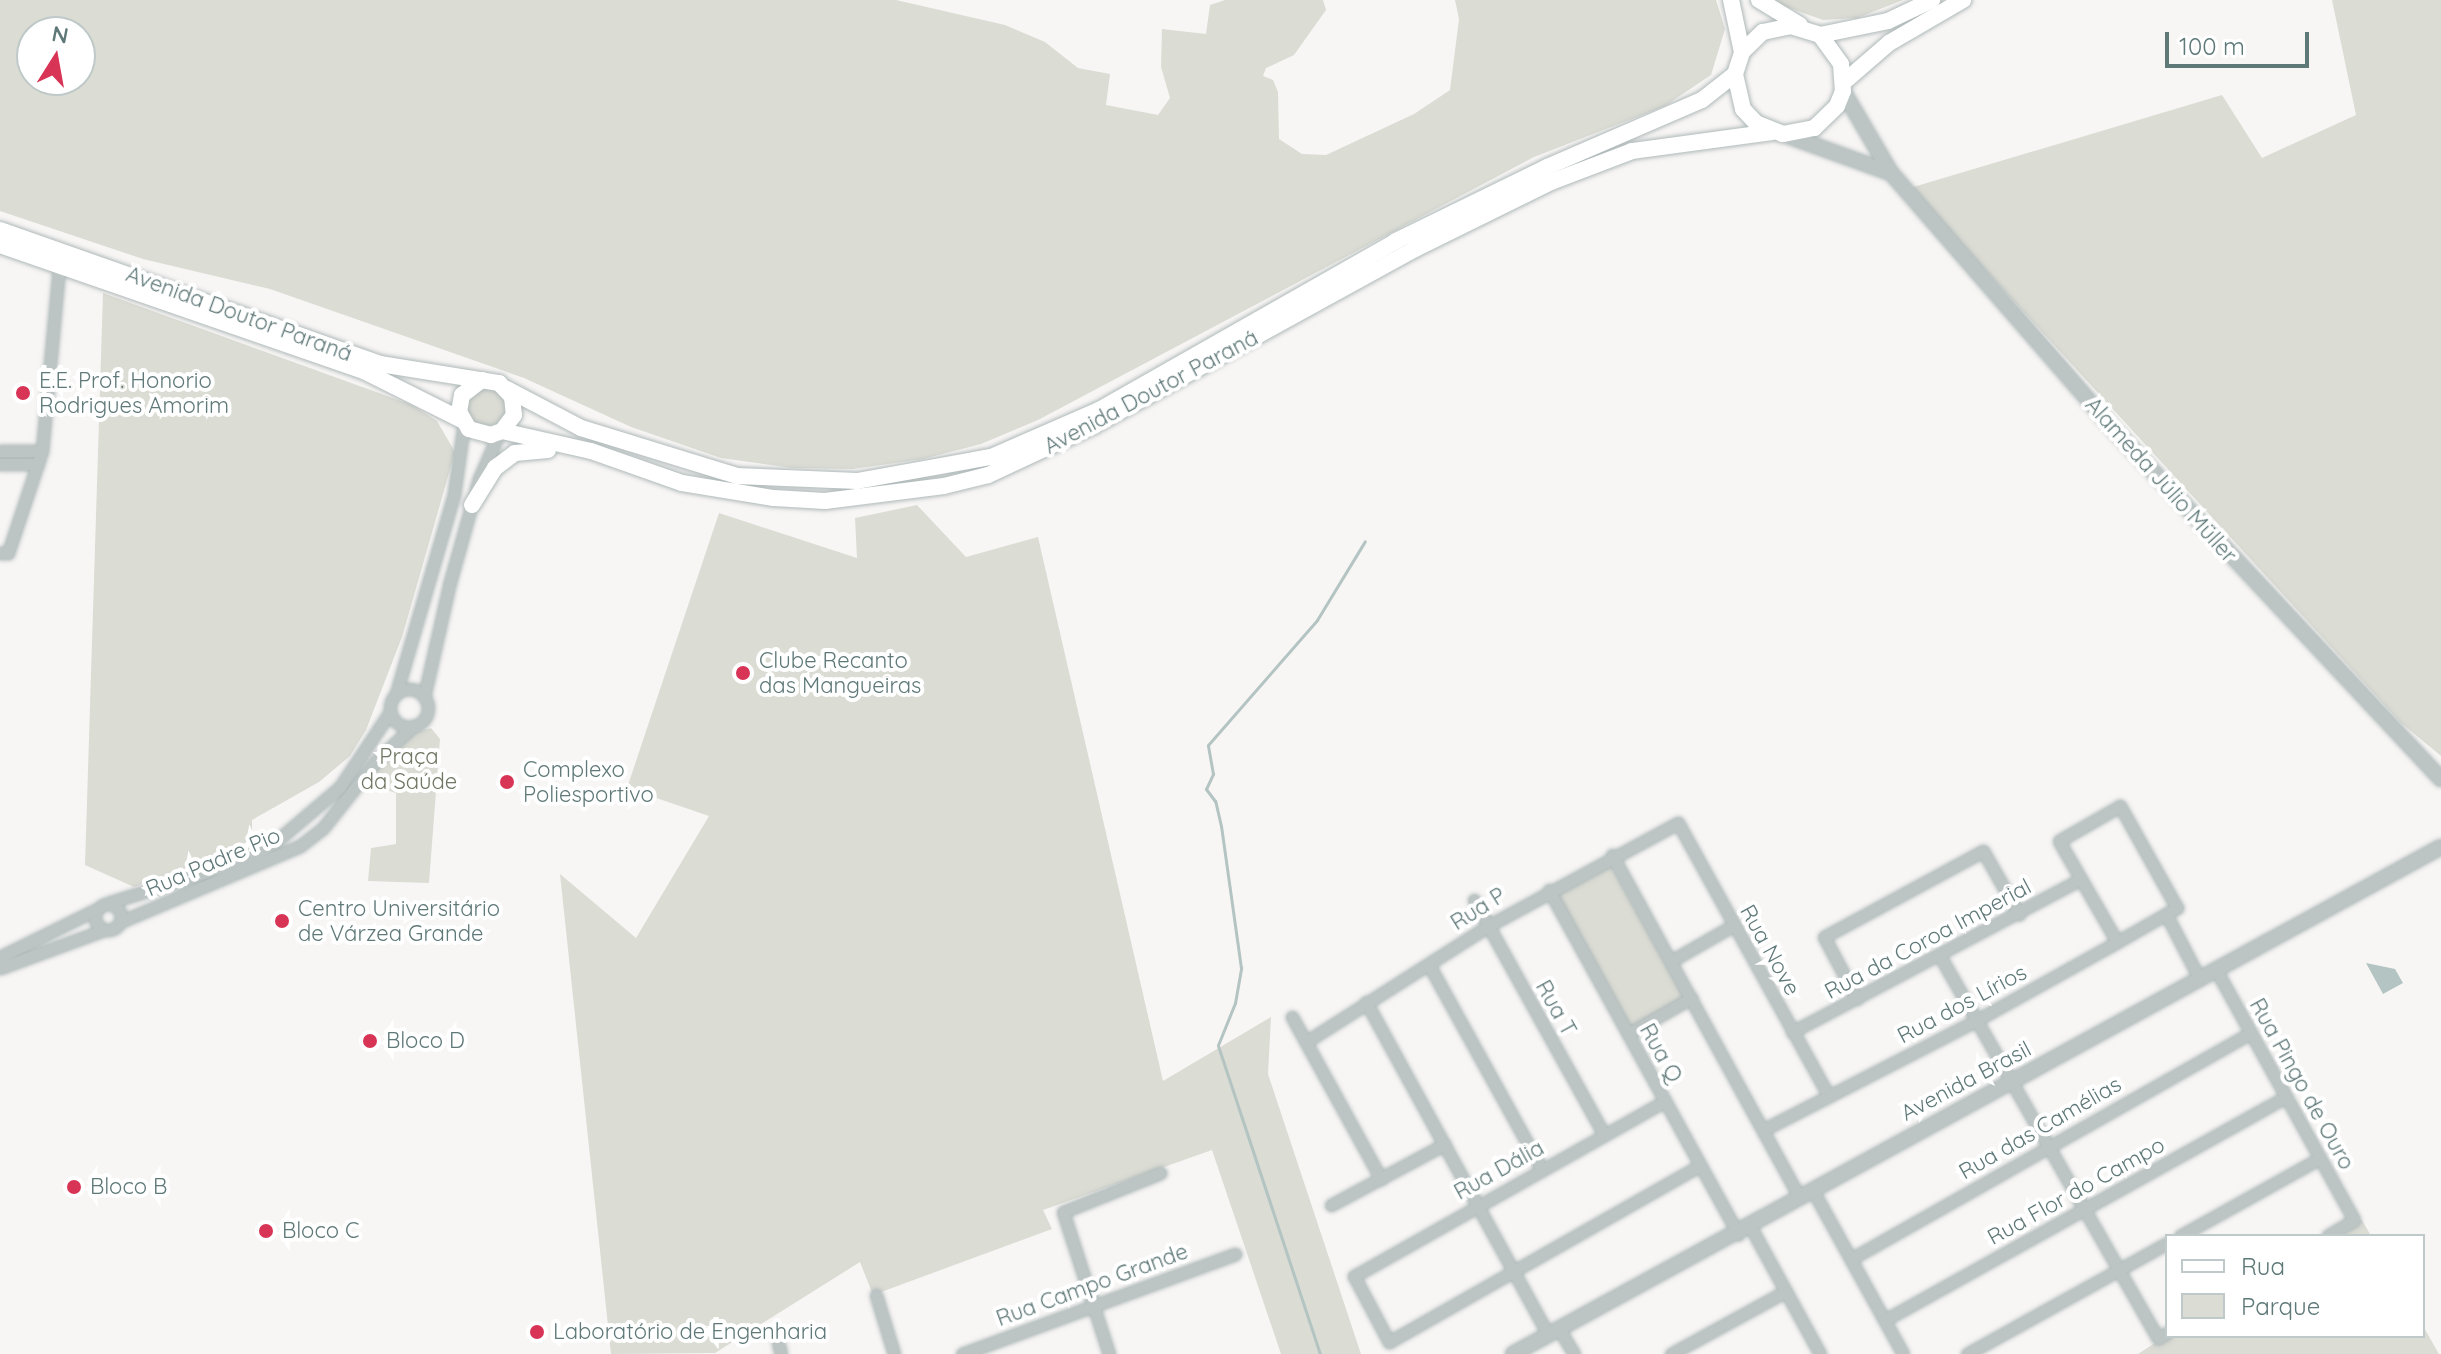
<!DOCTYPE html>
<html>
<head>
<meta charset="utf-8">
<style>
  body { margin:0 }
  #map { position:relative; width:2441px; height:1354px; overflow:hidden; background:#f8f6f5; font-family:Quicksand,sans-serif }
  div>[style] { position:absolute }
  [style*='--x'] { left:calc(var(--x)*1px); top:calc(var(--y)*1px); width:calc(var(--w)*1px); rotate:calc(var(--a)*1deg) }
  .green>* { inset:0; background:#dbdcd4; transform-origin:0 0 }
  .round { border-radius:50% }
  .water>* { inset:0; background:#b3c4c2 }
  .stream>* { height:3px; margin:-1.5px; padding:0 1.5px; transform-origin:1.5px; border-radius:1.5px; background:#b3c4c2 }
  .roads { filter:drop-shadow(0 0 2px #afb9b9) drop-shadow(0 0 2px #afb9b9) }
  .minor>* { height:11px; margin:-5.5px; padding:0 5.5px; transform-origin:5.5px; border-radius:5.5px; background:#bcc4c4 }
  .minor>.ring { margin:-5.5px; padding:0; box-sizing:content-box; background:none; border:11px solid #bcc4c4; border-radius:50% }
  .tertiary>* { height:14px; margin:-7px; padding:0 7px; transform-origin:7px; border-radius:7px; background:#bcc4c4 }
  .secondary>* { height:16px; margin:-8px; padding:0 8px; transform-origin:8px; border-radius:8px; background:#fff }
  .dots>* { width:22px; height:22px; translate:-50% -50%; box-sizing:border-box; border:4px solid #fff; border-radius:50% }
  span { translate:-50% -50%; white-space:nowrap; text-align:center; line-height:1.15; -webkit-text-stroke:8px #fff; paint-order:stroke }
  .street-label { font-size:22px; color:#5f7878 }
  .poi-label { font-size:22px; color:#5f7878 }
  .left { translate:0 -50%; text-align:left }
  .park-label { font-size:22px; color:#6f7763 }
  .legend { position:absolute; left:2165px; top:1234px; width:260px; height:104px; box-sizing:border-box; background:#fff; border:2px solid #bfc9c9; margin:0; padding:10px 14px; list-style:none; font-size:24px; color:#5f7878 }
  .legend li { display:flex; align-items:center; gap:16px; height:40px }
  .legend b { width:40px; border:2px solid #bfc9c9 }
  .north { position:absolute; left:16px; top:16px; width:80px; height:80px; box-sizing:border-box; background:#fff; border:2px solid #bfc9c9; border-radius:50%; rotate:11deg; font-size:22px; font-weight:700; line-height:32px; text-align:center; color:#5f7878 }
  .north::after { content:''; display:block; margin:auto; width:28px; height:36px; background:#d83456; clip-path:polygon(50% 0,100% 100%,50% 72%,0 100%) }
  .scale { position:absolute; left:2165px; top:32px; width:144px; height:36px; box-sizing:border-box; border:4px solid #5f7878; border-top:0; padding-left:10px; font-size:24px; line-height:28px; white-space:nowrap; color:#5f7878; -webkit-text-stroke:6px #fff; paint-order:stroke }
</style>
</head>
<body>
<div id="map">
  <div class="green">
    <div style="clip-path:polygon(evenodd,0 0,896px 0,1005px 25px,1045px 42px,1078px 68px,1110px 74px,1106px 105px,1158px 115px,1170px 98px,1161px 67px,1162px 29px,1206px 34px,1210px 5px,1225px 0,1323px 0,1326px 10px,1294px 55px,1266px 68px,1263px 76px,1273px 80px,1278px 92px,1279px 139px,1302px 154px,1326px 155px,1414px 114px,1450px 90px,1459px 19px,1455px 0,1716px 0,1725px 29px,1711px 75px,1665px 106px,1534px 157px,1038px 420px,981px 444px,923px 459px,853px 469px,792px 468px,721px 458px,631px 427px,524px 378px,270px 289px,143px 259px,0 211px,0 0,32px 32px,80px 32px,80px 80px,32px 80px,32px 32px)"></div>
    <div style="clip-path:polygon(1767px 0,1903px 0,1857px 18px,1823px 20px)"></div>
    <div style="clip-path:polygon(2332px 0,2441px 0,2441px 756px,2400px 722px,1910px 188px,2222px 95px,2262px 158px,2356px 115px)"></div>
    <div style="clip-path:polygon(103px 293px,412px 405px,437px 421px,455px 452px,402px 637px,366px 730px,350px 756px,319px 782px,252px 820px,252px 848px,134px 887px,85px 865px)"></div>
    <div class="round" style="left:468px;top:388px;width:38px;height:38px"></div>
    <div style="clip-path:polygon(917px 505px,966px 557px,1038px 537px,1163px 1081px,1271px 1017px,1268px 1074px,1361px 1354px,1281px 1354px,1212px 1150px,1043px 1210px,1052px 1229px,873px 1295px,860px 1262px,715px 1353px,611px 1354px,560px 874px,636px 938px,709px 816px,627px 788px,719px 513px,857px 558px,855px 518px)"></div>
    <div style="clip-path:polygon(431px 728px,440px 739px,429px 883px,368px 881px,371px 848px,396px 844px,396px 793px,362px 783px,410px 734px)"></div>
    <div style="left:1608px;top:860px;width:159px;height:64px;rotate:61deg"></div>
    <div style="clip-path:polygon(2362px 1220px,2371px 1236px,2335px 1236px)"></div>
    <div style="clip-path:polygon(2423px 1326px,2439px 1354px,2138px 1354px,2167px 1335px,2423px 1336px)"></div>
  </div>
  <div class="water">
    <div style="clip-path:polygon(2366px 963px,2395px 969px,2403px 983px,2383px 994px)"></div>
  </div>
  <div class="stream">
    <div style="--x:1320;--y:1354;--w:325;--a:-108.3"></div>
    <div style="--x:1218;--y:1045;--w:45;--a:-68"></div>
    <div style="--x:1235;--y:1003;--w:36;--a:-80"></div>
    <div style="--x:1241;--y:968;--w:143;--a:-98"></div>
    <div style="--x:1221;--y:826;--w:26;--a:-103"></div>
    <div style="--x:1215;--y:801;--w:15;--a:-127"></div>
    <div style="--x:1206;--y:789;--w:17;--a:-65"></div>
    <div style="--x:1213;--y:774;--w:29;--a:-100"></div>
    <div style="--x:1208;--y:745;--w:166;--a:-48.9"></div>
    <div style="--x:1317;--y:620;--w:92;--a:-58.7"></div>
  </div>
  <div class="roads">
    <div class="minor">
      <div style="--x:0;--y:451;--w:42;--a:0"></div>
      <div style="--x:0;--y:464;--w:38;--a:0"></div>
      <div style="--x:0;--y:553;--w:8;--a:0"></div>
      <div style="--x:8;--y:553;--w:108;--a:-71.6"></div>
      <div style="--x:42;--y:451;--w:185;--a:-84.7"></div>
      <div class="ring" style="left:390px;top:689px;width:27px;height:27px"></div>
      <div style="--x:396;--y:694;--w:208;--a:-73.8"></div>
      <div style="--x:454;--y:494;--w:72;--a:-82"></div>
      <div style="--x:424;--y:697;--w:118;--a:-77.3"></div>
      <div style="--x:450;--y:582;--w:107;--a:-74.3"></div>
      <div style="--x:479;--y:479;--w:50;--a:-66.5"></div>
      <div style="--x:1612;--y:855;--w:389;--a:61.3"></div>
      <div style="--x:1549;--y:890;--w:393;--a:61.2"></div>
      <div style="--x:1474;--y:900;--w:269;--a:61"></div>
      <div style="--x:108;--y:903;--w:144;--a:-17.4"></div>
      <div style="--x:245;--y:860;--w:32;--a:-30"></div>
      <div style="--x:273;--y:844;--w:88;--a:-40.4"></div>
      <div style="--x:340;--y:787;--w:90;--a:-56.3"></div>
      <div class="ring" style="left:95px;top:904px;width:15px;height:15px"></div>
      <div style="--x:2166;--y:914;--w:70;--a:62.7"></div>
      <div style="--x:120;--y:922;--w:195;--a:-22.9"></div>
      <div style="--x:300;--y:846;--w:29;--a:-38"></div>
      <div style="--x:323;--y:828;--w:87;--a:-51.5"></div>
      <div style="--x:377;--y:760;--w:50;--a:-43.4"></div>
      <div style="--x:0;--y:957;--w:108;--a:-26.3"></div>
      <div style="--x:1941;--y:958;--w:438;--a:60.3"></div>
      <div style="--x:2158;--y:1338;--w:10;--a:-29"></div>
      <div style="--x:1671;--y:961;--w:73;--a:-29.7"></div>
      <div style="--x:1429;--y:965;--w:234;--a:61.1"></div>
      <div style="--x:0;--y:968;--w:111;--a:-20.1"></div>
      <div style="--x:2215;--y:968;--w:288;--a:61.1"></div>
      <div style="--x:2354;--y:1220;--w:31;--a:149"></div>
      <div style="--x:1857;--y:999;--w:70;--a:-118"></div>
      <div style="--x:1824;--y:937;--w:181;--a:-28.4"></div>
      <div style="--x:1983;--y:851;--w:73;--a:60.3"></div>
      <div style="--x:1366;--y:1002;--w:379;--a:61.3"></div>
      <div style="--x:1292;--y:1017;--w:185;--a:61.2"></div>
      <div style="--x:1792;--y:1032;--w:327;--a:-27.9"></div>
      <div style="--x:1628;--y:1034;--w:73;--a:-29.7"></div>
      <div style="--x:1306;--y:1042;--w:216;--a:-32.5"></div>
      <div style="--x:1488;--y:926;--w:216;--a:-28.5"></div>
      <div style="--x:1678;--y:823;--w:312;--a:61.1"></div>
      <div style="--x:1665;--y:1101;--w:357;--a:150.6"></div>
      <div style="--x:1354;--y:1276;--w:75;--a:62.1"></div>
      <div style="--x:1389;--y:1342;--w:358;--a:-29.6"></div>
      <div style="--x:1763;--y:1130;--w:241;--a:-27.2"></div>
      <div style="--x:1977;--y:1020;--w:160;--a:-29.1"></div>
      <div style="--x:2117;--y:942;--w:56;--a:-29.7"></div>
      <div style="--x:2166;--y:914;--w:13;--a:-29"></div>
      <div style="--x:2177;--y:908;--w:117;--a:-119.2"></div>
      <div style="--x:2120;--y:806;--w:70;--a:150.2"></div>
      <div style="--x:2059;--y:841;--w:116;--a:60.1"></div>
      <div style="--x:1812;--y:1189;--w:188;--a:61.1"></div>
      <div style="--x:1331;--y:1205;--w:129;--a:-28.2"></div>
      <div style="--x:1750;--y:1226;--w:146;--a:61.3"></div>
      <div style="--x:2180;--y:1236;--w:160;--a:-29.1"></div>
      <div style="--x:1851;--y:1259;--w:459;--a:-29.5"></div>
      <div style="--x:876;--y:1295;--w:62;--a:73"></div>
      <div style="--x:1885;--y:1320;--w:459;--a:-29.1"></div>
      <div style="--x:1559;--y:1329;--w:29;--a:59"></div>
      <div style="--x:778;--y:1342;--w:12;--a:76"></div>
      <div style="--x:962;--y:1354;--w:291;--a:-20.1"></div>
      <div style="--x:1109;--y:1354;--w:149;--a:-107.9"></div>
      <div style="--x:1063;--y:1212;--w:105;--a:-21.9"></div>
      <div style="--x:1671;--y:1354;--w:131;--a:-28.7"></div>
      <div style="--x:1967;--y:1354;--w:229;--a:-29"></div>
    </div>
    <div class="tertiary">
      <div style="--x:1843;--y:91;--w:95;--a:59.7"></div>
      <div style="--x:1891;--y:173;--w:347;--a:49"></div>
      <div style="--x:2119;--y:435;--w:471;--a:46.9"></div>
      <div style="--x:1783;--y:134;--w:115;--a:19.9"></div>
      <div style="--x:1513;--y:1354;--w:1057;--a:-28.65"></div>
    </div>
    <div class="secondary">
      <div style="--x:1731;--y:0;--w:53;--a:78.1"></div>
      <div style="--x:1759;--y:0;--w:48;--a:31.4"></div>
      <div style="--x:1820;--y:35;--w:69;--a:-11.6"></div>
      <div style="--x:1888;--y:21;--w:49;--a:-25.5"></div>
      <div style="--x:1844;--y:82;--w:60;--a:-40.9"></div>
      <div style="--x:1889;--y:43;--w:86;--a:-30.2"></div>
      <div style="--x:0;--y:230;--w:403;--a:19.4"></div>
      <div style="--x:380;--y:364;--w:121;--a:9.1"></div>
      <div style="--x:499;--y:383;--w:19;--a:47"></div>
      <div style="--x:512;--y:397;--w:18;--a:84"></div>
      <div style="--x:514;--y:415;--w:20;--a:127"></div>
      <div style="--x:502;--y:431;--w:12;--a:160"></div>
      <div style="--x:491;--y:435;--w:23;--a:-165"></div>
      <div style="--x:469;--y:429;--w:20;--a:-120"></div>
      <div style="--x:459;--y:412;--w:17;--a:-80"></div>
      <div style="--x:462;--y:395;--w:25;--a:-37"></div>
      <div style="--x:0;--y:245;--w:385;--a:19.1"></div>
      <div style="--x:364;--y:371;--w:110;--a:26.6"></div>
      <div style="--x:507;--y:389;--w:84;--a:27.8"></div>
      <div style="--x:581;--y:428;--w:163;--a:17.1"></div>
      <div style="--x:737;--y:476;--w:120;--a:2.4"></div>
      <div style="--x:857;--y:481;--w:136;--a:-10.2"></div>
      <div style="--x:991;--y:457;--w:118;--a:-23.5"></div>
      <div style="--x:1099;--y:410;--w:342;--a:-29.6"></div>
      <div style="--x:1396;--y:241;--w:168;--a:-26.1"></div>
      <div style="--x:1547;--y:167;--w:169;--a:-23.4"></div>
      <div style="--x:1702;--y:100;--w:42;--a:-38.2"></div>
      <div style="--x:1735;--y:74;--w:23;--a:-72"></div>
      <div style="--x:1742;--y:52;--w:29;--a:-44"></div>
      <div style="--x:1763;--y:32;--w:29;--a:-12"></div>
      <div style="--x:1791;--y:26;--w:30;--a:17"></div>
      <div style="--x:1820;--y:35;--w:36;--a:54"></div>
      <div style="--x:1841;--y:64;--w:27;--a:86"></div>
      <div style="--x:1843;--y:91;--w:16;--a:112"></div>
      <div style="--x:1837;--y:106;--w:32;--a:136"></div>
      <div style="--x:1814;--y:128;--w:32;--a:169"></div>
      <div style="--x:1783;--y:134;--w:29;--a:-158"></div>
      <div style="--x:1756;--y:123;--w:19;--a:-133"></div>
      <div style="--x:1743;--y:109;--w:36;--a:-103"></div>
      <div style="--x:502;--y:431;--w:91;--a:12.7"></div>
      <div style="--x:591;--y:451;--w:96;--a:19.4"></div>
      <div style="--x:682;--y:483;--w:93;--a:9.3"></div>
      <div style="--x:774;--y:498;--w:51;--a:3.4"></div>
      <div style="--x:825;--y:501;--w:120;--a:-7.2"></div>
      <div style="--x:944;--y:486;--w:45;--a:-14"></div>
      <div style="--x:988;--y:475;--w:118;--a:-25"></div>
      <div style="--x:1095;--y:425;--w:365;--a:-28.8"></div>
      <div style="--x:1415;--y:249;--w:152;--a:-26.2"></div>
      <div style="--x:1551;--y:182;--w:87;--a:-20.9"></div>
      <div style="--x:1632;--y:151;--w:141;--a:-7.7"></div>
      <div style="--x:472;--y:505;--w:44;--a:-58.1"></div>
      <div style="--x:495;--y:468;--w:25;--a:-37"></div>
      <div style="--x:515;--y:453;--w:33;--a:-5"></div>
    </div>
  </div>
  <div class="dots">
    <div style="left:23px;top:393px;background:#d83456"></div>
    <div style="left:743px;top:673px;background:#d83456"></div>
    <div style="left:507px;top:782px;background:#d83456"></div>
    <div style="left:282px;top:921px;background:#d83456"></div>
    <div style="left:370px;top:1041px;background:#d83456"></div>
    <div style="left:74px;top:1187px;background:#d83456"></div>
    <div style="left:266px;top:1231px;background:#d83456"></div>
    <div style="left:537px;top:1332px;background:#d83456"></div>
  </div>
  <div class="street-label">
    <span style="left:239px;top:314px;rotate:20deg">Avenida Doutor Paraná</span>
    <span style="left:1151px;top:392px;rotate:-28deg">Avenida Doutor Paraná</span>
    <span style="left:2161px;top:480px;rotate:48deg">Alameda Júlio Müller</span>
    <span style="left:213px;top:862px;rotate:-23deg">Rua Padre Pio</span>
    <span style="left:1478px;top:909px;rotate:-32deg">Rua P</span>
    <span style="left:1928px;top:939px;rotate:-28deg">Rua da Coroa Imperial</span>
    <span style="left:1770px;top:950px;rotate:61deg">Rua Nove</span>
    <span style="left:1962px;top:1004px;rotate:-28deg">Rua dos Lírios</span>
    <span style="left:1556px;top:1008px;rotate:61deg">Rua T</span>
    <span style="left:1661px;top:1053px;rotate:61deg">Rua Q</span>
    <span style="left:1966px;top:1081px;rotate:-28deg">Avenida Brasil</span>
    <span style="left:2302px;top:1084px;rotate:61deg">Rua Pingo de Ouro</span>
    <span style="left:2040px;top:1128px;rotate:-30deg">Rua das Camélias</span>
    <span style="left:1499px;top:1170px;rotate:-29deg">Rua Dália</span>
    <span style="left:2076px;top:1191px;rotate:-29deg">Rua Flor do Campo</span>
    <span style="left:1092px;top:1285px;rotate:-20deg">Rua Campo Grande</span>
  </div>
  <div class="poi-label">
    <span class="left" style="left:39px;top:393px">E.E. Prof. Honorio<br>Rodrigues Amorim</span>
    <span class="left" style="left:759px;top:673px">Clube Recanto<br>das Mangueiras</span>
    <span class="left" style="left:523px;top:782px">Complexo<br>Poliesportivo</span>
    <span class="left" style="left:298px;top:921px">Centro Universitário<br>de Várzea Grande</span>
    <span class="left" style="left:386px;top:1041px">Bloco D</span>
    <span class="left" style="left:90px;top:1187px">Bloco B</span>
    <span class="left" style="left:282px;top:1231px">Bloco C</span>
    <span class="left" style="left:553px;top:1332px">Laboratório de Engenharia</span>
  </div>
  <div class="park-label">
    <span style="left:409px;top:769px">Praça<br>da Saúde</span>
  </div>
  <ul class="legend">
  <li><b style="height:10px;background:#fff"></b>Rua</li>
  <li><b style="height:22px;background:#dbdcd4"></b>Parque</li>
  </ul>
  <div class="north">N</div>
  <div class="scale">100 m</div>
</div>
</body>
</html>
